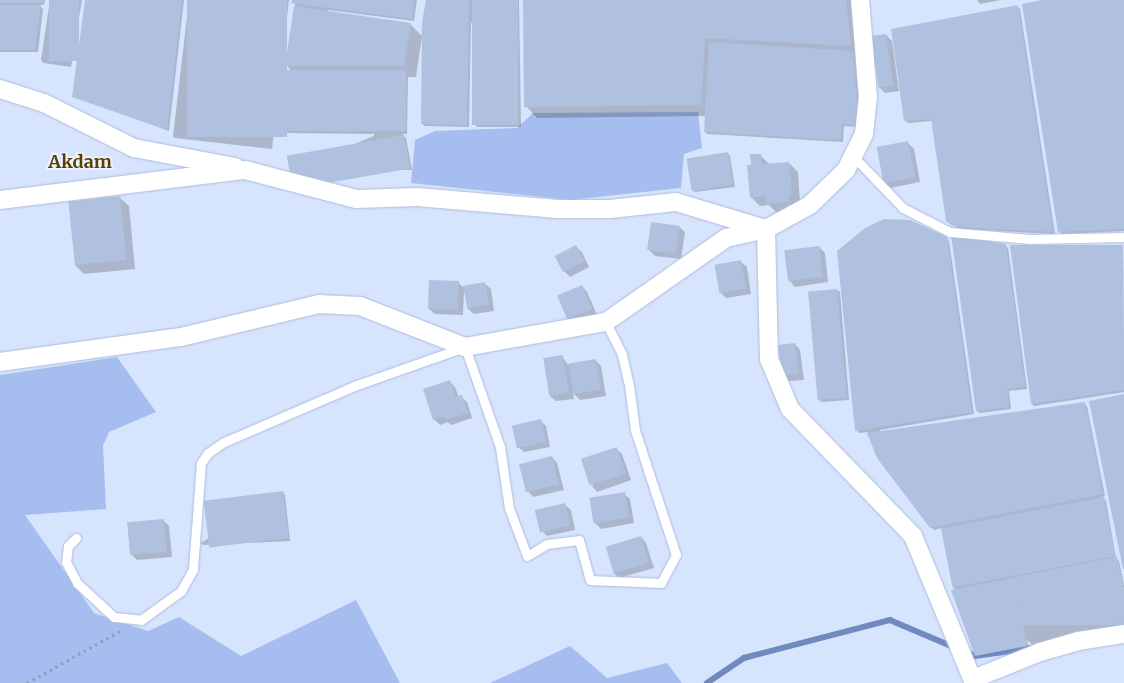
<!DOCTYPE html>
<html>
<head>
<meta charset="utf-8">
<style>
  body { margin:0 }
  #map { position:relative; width:1124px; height:683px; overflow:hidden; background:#d7e4fe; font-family:Merriweather,serif }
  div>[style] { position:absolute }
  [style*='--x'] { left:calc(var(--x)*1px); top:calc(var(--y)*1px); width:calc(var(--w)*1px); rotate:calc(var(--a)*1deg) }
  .green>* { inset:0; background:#a5beef }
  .shadow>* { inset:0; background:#0003 }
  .stream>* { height:5.5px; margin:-2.75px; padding:0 2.75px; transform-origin:2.75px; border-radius:2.75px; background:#708ac0 }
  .building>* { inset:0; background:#b0c0df; transform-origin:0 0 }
  .path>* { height:3px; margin-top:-1.5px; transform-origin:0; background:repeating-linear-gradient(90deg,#939db2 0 2.5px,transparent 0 6.5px) }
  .roads { filter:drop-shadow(0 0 1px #adbcdb) drop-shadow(0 0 1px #adbcdb) }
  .lane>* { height:9px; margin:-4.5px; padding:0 4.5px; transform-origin:4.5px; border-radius:4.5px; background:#fff }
  .street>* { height:18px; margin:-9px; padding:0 9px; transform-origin:9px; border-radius:9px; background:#fff }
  span { translate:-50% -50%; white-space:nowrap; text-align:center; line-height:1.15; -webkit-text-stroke:4px #ebf1fe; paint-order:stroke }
  .neighbourhood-label { font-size:18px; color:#584000; font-weight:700 }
</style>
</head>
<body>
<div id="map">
  <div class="green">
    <div style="clip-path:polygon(698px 112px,702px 148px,684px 154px,681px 188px,570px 200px,411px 183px,415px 140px,435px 131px,517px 128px,533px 113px)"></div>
    <div style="clip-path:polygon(117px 357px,156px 412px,109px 432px,103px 446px,106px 509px,25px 515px,94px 613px,148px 631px,179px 617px,241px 656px,356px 600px,400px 683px,0 683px,0 375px)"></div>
    <div style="clip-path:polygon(570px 646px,607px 678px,667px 663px,682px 683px,490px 683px)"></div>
  </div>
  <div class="shadow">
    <div style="clip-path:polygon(0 0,45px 0,44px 5px,39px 5px,43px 9px,38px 52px,0 52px)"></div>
    <div style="clip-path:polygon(50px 0,82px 0,71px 67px,43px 63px,41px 60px)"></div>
    <div style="clip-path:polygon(86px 0,184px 0,169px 131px,74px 96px)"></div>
    <div style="clip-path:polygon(189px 0,289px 0,272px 149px,175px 138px,173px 136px)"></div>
    <div style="clip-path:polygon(293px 0,417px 0,414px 21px,328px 10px,327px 12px,410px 24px,422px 36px,416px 77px,408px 77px,407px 134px,402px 134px,406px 138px,412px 170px,297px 171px,295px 168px,374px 136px,374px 134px,288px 133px,285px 131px,293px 72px,286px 65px,295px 5px)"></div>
    <div style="clip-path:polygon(427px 0,519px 0,521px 127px,477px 127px,475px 124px,474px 23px,471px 23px,469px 127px,425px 126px,422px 124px)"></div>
    <div style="clip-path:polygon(524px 0,855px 0,861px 57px,855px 57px,859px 108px,858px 127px,844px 126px,843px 142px,707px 134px,705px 132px,706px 116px,537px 118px,526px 106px)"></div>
    <div style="clip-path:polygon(977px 0,1001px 0,980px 4px)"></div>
    <div style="clip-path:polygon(1047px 0,1124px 0,1124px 231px,1062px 234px,1059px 231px)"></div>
    <div style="clip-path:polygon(1017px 7px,1020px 9px,1055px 234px,960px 229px,950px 224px,947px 221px,932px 121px,908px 123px,905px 120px)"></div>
    <div style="clip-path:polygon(886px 35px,892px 41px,899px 91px,885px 93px,879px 87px)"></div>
    <div style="clip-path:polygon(908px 143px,914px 149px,920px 182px,890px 188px,885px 182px)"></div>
    <div style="clip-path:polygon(728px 153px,730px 156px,735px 187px,695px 192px,692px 190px)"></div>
    <div style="clip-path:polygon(760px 155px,769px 164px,789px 163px,798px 172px,800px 203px,797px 211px,776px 212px,769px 205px,760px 206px,751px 197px,753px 166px)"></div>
    <div style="clip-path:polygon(120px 198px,129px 206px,135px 269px,84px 274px,75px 265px)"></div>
    <div style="clip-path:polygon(679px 227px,685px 232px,681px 259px,655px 256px,649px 250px)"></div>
    <div style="clip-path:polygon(946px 238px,949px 241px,974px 414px,880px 430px,880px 432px,1084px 404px,1087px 406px,1105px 496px,1102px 497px,1106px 501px,1116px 558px,1119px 561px,1124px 585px,1124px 627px,1033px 645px,1027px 640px,1029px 648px,979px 658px,954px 588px,942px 528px,934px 530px,931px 527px,878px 458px,868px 432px,859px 433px,857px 430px)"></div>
    <div style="clip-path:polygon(1006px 246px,1008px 248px,1027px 389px,1009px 391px,1011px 409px,980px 413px,977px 411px)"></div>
    <div style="clip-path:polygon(1123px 246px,1124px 392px,1034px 406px,1032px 404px)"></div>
    <div style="clip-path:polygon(576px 247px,582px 252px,589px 267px,570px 277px,564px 271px)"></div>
    <div style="clip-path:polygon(819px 247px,825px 253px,828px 282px,795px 287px,790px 281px)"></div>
    <div style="clip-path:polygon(741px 262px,747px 267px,751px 294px,726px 298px,720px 292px)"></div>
    <div style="clip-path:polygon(458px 282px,463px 287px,485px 284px,491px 289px,494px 311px,474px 314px,468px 309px,464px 291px,463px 315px,435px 314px,429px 309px)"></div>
    <div style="clip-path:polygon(582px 286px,587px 292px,597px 315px,575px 325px,569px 319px)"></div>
    <div style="clip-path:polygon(837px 290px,840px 292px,849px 400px,822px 402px,819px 400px)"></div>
    <div style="clip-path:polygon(795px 344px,800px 350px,804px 380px,789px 381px,783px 376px)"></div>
    <div style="clip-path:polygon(562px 356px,568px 365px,595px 360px,601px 366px,606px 396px,580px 400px,573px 393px,574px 399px,556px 401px,550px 396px)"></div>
    <div style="clip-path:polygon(449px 381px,455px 387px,459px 398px,461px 397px,467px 402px,472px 418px,451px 425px,448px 422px,440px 425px,434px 419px)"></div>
    <div style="clip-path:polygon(540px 420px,546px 426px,550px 447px,524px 452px,518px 447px)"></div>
    <div style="clip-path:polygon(616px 449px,622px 454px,631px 480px,597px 492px,592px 486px)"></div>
    <div style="clip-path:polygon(552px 457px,557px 463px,564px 490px,533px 497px,528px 491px)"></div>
    <div style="clip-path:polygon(283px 492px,285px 495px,290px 541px,203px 545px,201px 543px)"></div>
    <div style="clip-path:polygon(624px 494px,630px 499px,634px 523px,601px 529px,595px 523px)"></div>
    <div style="clip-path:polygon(565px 505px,571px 510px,575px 530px,547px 536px,542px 531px)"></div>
    <div style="clip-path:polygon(163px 520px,169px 526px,172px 557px,137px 560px,132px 555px)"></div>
    <div style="clip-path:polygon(641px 537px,646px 543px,654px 568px,619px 578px,614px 573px)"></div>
  </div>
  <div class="stream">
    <div style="--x:967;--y:652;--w:9;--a:27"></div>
    <div style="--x:975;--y:656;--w:57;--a:-8.1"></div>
    <div style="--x:707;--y:683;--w:45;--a:-34"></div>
    <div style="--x:744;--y:658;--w:151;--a:-14.6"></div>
    <div style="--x:890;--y:620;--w:72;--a:23"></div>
  </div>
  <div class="building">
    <div style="left:0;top:0;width:43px;height:3px"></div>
    <div style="left:49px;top:0;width:30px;height:61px"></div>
    <div style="clip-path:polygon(85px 0,182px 0,167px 130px,72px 97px)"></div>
    <div style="left:187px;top:0;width:100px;height:137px"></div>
    <div style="clip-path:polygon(292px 0,414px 0,412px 19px,291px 3px)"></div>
    <div style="clip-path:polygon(426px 0,469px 0,467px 125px,421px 124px,422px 23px)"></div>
    <div style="left:472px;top:0;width:46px;height:125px"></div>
    <div style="clip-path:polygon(523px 0,846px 0,851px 46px,705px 38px,701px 105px,524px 107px)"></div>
    <div style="clip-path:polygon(1041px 0,1124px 0,1124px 229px,1058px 232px,1022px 4px)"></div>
    <div style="clip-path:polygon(0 5px,41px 5px,35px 50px,0 50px)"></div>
    <div style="clip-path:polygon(1018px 5px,1053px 232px,957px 227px,946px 221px,931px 119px,904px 121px,891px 29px)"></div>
    <div style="clip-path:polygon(294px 6px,411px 23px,404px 66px,285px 66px)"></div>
    <div style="left:886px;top:34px;width:52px;height:15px;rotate:82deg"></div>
    <div style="clip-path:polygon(709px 42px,853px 51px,857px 105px,856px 125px,842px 124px,841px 140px,704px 132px)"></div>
    <div style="left:285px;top:70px;width:121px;height:61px"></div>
    <div style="left:404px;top:135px;width:34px;height:119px;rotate:80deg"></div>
    <div style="left:908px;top:141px;width:37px;height:32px;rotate:79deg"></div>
    <div style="left:728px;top:152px;width:33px;height:42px;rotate:81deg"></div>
    <div style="clip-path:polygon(750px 154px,761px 154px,762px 164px,789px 162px,792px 194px,789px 195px,789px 202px,766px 204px,765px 196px,750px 198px,747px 165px,751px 165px)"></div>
    <div style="left:120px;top:196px;width:64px;height:52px;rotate:84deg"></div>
    <div style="clip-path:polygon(884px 219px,910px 220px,947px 237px,972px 412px,855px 431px,837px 251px,865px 228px)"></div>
    <div style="left:651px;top:222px;width:29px;height:28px;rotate:8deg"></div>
    <div style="clip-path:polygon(951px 235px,1006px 244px,1025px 386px,1007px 389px,1009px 407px,976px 411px)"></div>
    <div style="left:576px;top:245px;width:18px;height:24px;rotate:63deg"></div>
    <div style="clip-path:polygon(1010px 245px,1123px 245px,1124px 390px,1031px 404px)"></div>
    <div style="left:819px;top:246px;width:31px;height:35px;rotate:83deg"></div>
    <div style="left:741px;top:260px;width:29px;height:27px;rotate:80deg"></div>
    <div style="left:429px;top:280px;width:30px;height:29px;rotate:2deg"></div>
    <div style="left:485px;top:282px;width:23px;height:22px;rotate:80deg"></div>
    <div style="left:582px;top:285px;width:26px;height:27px;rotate:67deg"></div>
    <div style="left:837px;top:289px;width:109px;height:29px;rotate:85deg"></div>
    <div style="left:795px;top:343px;width:31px;height:17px;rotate:83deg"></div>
    <div style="left:563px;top:355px;width:38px;height:20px;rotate:81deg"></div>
    <div style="left:596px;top:359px;width:31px;height:28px;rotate:81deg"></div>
    <div style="clip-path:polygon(450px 380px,456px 397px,462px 395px,468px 413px,445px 420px,443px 417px,433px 420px,423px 389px)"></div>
    <div style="clip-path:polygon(1124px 394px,1124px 569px,1123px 569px,1089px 401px)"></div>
    <div style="clip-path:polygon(1085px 402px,1103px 494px,930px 528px,877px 458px,867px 433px)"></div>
    <div style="left:541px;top:419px;width:23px;height:30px;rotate:77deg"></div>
    <div style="left:617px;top:447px;width:28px;height:38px;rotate:72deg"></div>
    <div style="left:552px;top:456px;width:29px;height:34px;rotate:76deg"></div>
    <div style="left:283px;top:491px;width:47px;height:80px;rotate:83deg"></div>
    <div style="left:625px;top:492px;width:26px;height:36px;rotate:81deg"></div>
    <div style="left:1104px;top:497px;width:60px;height:166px;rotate:79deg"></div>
    <div style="left:565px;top:503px;width:23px;height:31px;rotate:77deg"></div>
    <div style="left:164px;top:519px;width:33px;height:37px;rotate:85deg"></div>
    <div style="left:641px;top:536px;width:28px;height:37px;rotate:73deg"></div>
    <div style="clip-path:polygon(1117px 557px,1123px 586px,1019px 606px,1027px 646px,975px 656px,951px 590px)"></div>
    <div style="left:1124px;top:587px;width:38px;height:104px;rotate:90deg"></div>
  </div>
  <div class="path">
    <div style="--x:27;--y:683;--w:107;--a:-29.2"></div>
  </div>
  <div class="roads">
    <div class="lane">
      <div style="--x:853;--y:156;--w:72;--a:46.1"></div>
      <div style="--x:903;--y:208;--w:53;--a:27.1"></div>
      <div style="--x:950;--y:232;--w:80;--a:5"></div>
      <div style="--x:1030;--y:239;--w:94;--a:-1.2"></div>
      <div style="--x:76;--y:538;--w:11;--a:135"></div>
      <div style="--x:68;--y:546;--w:16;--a:97"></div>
      <div style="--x:66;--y:562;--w:24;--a:62"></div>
      <div style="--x:77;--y:583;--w:50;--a:42.6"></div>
      <div style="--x:114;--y:617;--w:27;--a:6"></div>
      <div style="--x:141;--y:620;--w:49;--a:-35.9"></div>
      <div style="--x:181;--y:591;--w:25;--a:-61"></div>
      <div style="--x:193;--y:569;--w:106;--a:-85.7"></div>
      <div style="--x:201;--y:463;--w:12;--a:-55"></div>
      <div style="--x:208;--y:453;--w:19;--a:-35"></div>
      <div style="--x:224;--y:442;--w:142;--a:-23.3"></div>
      <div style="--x:354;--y:386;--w:118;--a:-19.4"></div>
      <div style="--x:465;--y:347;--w:106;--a:70.7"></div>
      <div style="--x:500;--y:447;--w:62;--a:81.6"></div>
      <div style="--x:509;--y:508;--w:51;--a:69.4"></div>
      <div style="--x:527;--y:556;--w:23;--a:-31"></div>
      <div style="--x:547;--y:544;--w:32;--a:-7"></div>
      <div style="--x:579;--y:540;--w:41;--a:74.6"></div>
      <div style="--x:590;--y:580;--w:71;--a:2.4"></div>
      <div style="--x:661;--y:583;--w:32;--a:-62"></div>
      <div style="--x:676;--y:555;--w:132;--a:-108.2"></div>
      <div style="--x:635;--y:430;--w:45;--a:-97.6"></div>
      <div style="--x:629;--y:385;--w:32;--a:-103"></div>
      <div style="--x:622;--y:354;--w:36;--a:-117"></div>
    </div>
    <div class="street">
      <div style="--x:0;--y:89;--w:46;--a:17.7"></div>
      <div style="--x:44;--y:103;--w:101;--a:26.6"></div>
      <div style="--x:134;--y:148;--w:103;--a:10.7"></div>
      <div style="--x:0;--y:200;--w:247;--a:-7"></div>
      <div style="--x:245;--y:170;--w:115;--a:14.6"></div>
      <div style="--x:356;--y:199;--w:61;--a:-1.9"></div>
      <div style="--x:417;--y:197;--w:141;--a:4.9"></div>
      <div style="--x:557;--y:209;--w:53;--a:0"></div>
      <div style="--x:610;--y:209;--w:66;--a:-6.1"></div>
      <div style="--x:676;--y:202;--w:94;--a:16.7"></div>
      <div style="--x:766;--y:229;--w:130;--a:88.7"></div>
      <div style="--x:769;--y:359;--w:54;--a:67.2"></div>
      <div style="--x:790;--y:409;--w:177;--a:45.9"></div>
      <div style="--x:913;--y:536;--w:159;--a:67.5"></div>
      <div style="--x:0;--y:362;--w:183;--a:-7.9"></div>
      <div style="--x:181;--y:337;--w:142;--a:-13.4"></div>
      <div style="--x:319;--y:304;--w:41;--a:2.8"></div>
      <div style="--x:360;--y:306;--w:113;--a:21.3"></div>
      <div style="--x:465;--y:347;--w:143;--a:-10.1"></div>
      <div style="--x:606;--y:322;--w:146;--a:-35"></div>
      <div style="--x:726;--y:238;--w:41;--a:-12.7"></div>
      <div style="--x:766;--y:229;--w:50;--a:-28.6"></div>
      <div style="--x:810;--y:205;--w:50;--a:-44.2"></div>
      <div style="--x:846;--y:170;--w:40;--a:-63.4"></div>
      <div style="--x:864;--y:134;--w:37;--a:-84"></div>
      <div style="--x:868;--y:97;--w:97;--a:-94.7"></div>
      <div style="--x:973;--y:679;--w:72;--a:-21.9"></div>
      <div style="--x:1040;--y:652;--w:40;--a:-16"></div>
      <div style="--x:1078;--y:641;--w:47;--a:-8.7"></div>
    </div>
  </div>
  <div class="neighbourhood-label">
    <span style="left:80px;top:162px">Akdam</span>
  </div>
</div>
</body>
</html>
